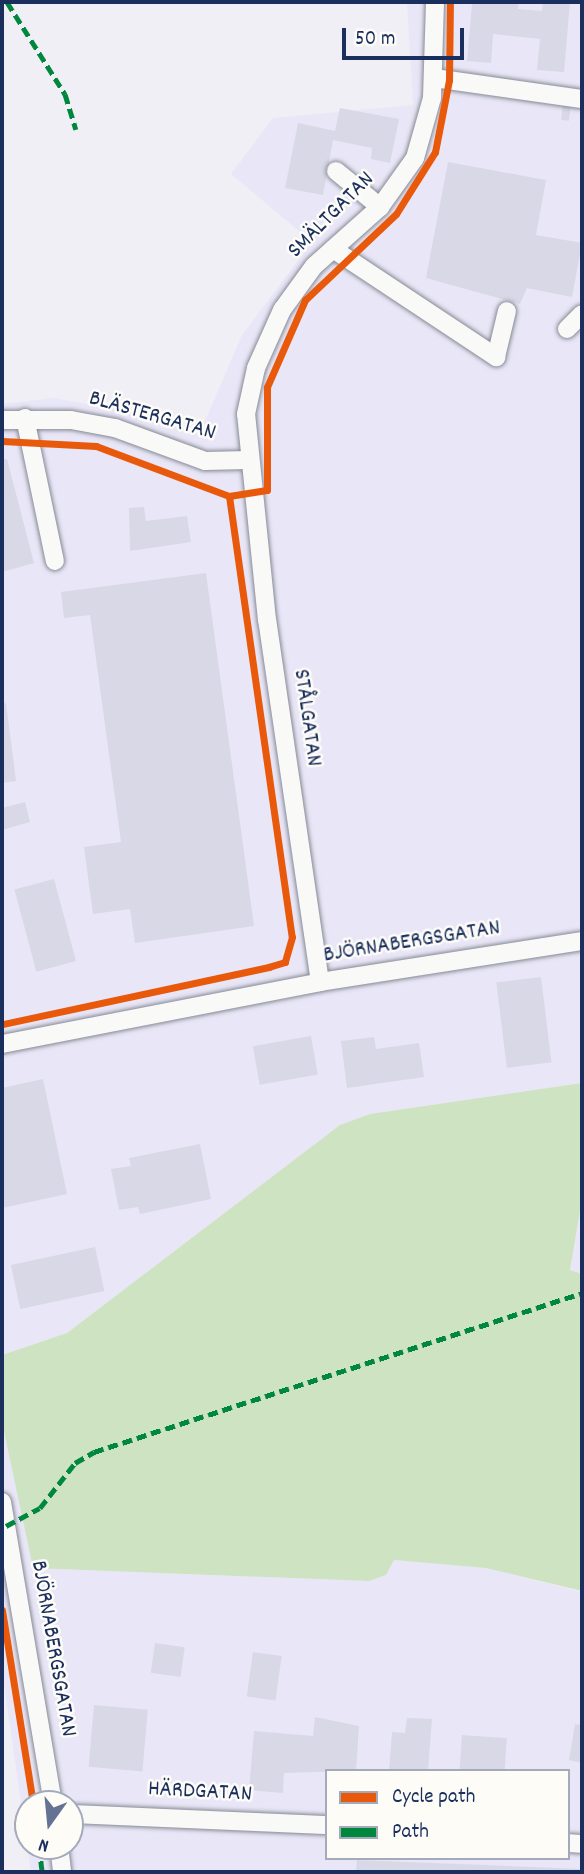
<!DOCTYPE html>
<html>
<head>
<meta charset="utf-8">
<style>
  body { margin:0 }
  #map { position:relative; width:584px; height:1874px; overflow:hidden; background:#f0eff5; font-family:Dekko,sans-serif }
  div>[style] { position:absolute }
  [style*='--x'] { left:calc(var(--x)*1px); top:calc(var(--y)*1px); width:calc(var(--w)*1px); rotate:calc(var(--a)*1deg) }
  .built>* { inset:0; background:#e9e7f7 }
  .green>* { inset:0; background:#cde3c1 }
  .building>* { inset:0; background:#d8d8e6; transform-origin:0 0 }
  .roads { filter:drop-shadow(0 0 2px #878a96) drop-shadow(0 0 2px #878a96) }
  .minor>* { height:18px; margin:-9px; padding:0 9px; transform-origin:9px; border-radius:9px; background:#f9f9f8 }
  .quiet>* { height:5px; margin-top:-2.5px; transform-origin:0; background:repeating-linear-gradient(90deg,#00873e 0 10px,transparent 0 15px) }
  .cycleway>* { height:7px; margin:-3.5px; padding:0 3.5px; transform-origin:3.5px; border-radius:3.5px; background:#e8590c }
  span { translate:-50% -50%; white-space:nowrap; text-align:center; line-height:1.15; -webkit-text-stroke:5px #fdfcf7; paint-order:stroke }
  .street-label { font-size:23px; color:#1b2f5e }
  .frame { position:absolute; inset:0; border:4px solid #1b2f5e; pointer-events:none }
  .legend { position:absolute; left:325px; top:1769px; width:245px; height:91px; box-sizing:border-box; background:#fdfcf7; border:2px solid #a3aaba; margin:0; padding:9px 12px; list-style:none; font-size:21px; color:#1b2f5e }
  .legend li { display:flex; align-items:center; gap:14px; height:35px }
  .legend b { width:35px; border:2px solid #a3aaba }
  .north { position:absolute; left:14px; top:1790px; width:70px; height:70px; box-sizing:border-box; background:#fdfcf7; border:2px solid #a3aaba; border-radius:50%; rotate:195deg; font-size:19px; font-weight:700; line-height:28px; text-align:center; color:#1b2f5e }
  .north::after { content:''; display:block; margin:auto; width:24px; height:32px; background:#667293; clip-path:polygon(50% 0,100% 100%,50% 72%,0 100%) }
  .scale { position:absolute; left:342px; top:28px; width:122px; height:32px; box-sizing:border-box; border:4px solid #1b2f5e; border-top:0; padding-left:9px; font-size:21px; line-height:24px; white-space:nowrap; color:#1b2f5e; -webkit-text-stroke:5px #fdfcf7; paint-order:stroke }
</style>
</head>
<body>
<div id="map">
  <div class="built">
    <div style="clip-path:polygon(407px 2px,582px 2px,582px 1083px,370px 1114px,340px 1125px,67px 1333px,2px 1355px,2px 404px,54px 398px,127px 411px,199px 435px,242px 335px,312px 242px,231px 174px,273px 118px,413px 105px)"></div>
    <div style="clip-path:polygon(582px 1199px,582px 1274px,570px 1270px)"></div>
    <div style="clip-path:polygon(evenodd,2px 1422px,33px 1568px,369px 1581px,386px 1575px,394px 1560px,486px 1568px,582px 1592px,582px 1872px,31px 1872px,2px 1671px,2px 1422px,327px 1771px,568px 1771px,568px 1858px,327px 1858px,327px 1771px,2px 1422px,28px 1804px,70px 1804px,70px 1846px,28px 1846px,28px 1804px)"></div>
  </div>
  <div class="green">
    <div style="clip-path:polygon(582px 1083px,582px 1199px,570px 1270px,582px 1274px,582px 1591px,486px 1568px,394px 1560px,386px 1575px,369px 1581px,33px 1568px,2px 1422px,2px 1355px,67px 1333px,340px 1125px,370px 1114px)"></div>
  </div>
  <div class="building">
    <div style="clip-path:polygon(492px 2px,519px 2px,518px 9px,542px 11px,543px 2px,570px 2px,564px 72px,537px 70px,540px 39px,493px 34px,491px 63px,467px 61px,472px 4px)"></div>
    <div style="left:563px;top:104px;width:8px;height:16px;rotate:7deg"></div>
    <div style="clip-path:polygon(340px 108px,399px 119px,390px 163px,371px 159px,372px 148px,333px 140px,323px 195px,285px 188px,298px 123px,335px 131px)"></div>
    <div style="clip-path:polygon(448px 162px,546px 180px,536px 235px,582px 243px,572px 297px,527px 288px,520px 304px,426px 278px)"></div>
    <div style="clip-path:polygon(7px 459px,34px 563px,2px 572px,2px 460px)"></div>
    <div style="clip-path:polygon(144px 507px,146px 521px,187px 516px,191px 542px,130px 551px,129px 508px)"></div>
    <div style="clip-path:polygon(206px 573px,254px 926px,135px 943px,130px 909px,93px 914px,84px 847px,121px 842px,90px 615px,64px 618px,61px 592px)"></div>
    <div style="clip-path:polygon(6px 703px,16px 781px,2px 783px,2px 704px)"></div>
    <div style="clip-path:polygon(25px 802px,30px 822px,2px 830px,2px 808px)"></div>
    <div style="left:54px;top:879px;width:85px;height:41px;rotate:75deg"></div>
    <div style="left:541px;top:977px;width:86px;height:45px;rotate:83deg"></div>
    <div style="left:311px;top:1036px;width:39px;height:59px;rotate:80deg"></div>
    <div style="clip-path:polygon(374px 1037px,376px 1049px,419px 1043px,424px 1077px,347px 1088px,341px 1041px)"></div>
    <div style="clip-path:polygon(43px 1079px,67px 1194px,2px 1208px,2px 1088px)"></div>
    <div style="clip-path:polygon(200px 1144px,211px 1199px,140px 1214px,138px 1207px,119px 1210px,111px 1169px,131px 1166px,129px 1158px)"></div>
    <div style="left:95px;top:1247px;width:45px;height:86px;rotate:78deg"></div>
    <div style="left:155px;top:1643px;width:30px;height:30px;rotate:8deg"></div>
    <div style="left:253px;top:1652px;width:29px;height:45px;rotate:8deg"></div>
    <div style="left:94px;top:1705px;width:54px;height:62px;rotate:5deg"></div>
    <div style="clip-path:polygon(315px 1717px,359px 1726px,356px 1771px,284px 1773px,283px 1793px,249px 1790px,254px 1731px,313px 1736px)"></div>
    <div style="clip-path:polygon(407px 1718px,432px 1719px,428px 1771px,389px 1771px,392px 1732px,405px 1733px)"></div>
    <div style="clip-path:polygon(575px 1724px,582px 1725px,582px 1763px,569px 1760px)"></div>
    <div style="left:462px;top:1735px;width:45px;height:36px;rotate:4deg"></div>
    <div style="clip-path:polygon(357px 1860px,582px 1869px,582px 1872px,356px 1872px)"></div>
  </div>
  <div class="roads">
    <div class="minor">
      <div style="--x:434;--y:78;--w:149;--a:8.1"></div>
      <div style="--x:336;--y:171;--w:57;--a:39.3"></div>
      <div style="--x:333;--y:249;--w:196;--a:33.5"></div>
      <div style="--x:496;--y:357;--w:47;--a:-76.6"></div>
      <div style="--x:567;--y:329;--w:21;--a:-45"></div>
      <div style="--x:25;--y:418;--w:146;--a:78.2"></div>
      <div style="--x:2;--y:420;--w:69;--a:0"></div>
      <div style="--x:71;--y:420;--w:45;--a:10.3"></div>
      <div style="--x:115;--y:428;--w:96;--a:20.1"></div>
      <div style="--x:205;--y:461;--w:43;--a:-1.3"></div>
      <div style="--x:320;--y:982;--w:366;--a:-98.3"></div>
      <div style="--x:267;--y:620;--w:207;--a:-95.8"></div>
      <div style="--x:246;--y:414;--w:47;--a:-77.7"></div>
      <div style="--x:256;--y:368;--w:64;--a:-65.9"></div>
      <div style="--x:282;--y:310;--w:54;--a:-54"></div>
      <div style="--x:314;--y:266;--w:89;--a:-41.8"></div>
      <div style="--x:380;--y:207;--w:60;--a:-54.5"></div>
      <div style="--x:415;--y:158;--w:62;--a:-74.2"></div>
      <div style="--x:432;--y:98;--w:96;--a:-88.2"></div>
      <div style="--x:2;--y:1044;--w:324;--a:-11"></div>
      <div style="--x:320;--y:982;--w:265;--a:-8.9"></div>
      <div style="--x:2;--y:1502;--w:306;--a:80.4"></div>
      <div style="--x:70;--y:1814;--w:257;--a:2.5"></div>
      <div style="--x:568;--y:1843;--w:14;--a:4"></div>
      <div style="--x:59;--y:1846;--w:26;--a:83"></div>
    </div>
  </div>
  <div class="quiet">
    <div style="--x:7;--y:2;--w:109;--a:57.8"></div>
    <div style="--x:65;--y:94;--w:37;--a:73"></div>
    <div style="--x:6;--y:1526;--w:38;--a:-28"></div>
    <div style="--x:40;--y:1508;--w:57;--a:-52.1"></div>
    <div style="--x:75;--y:1463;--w:22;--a:-30"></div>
    <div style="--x:94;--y:1452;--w:513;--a:-18.05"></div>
    <div style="--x:39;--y:1846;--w:26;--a:83"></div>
  </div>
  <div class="cycleway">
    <div style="--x:2;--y:441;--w:94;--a:3"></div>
    <div style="--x:96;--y:446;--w:142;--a:20.6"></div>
    <div style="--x:229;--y:496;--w:445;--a:81.9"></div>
    <div style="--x:292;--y:937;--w:26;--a:106"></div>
    <div style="--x:285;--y:962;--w:17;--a:163"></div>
    <div style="--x:269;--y:967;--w:273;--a:167.9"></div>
    <div style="--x:229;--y:496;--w:38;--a:-9"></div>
    <div style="--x:267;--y:490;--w:103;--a:-90"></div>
    <div style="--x:267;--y:387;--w:95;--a:-66.4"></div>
    <div style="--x:305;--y:300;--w:125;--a:-43.4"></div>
    <div style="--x:396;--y:214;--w:73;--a:-57.8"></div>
    <div style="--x:435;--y:152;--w:73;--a:-79"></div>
    <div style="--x:449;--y:80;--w:78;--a:-89.3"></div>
    <div style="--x:2;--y:1610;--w:196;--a:80.9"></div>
  </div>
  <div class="street-label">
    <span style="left:332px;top:216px;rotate:-45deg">SMÄLTGATAN</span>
    <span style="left:152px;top:417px;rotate:16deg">BLÄSTERGATAN</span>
    <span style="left:306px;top:718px;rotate:82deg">STÅLGATAN</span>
    <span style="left:412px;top:943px;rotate:-9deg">BJÖRNABERGSGATAN</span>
    <span style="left:52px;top:1649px;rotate:80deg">BJÖRNABERGSGATAN</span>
    <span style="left:200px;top:1793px;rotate:3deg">HÄRDGATAN</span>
  </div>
  <div class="frame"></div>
  <ul class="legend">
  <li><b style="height:9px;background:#e8590c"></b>Cycle path</li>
  <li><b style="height:9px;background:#00873e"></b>Path</li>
  </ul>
  <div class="north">N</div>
  <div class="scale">50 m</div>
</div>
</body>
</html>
